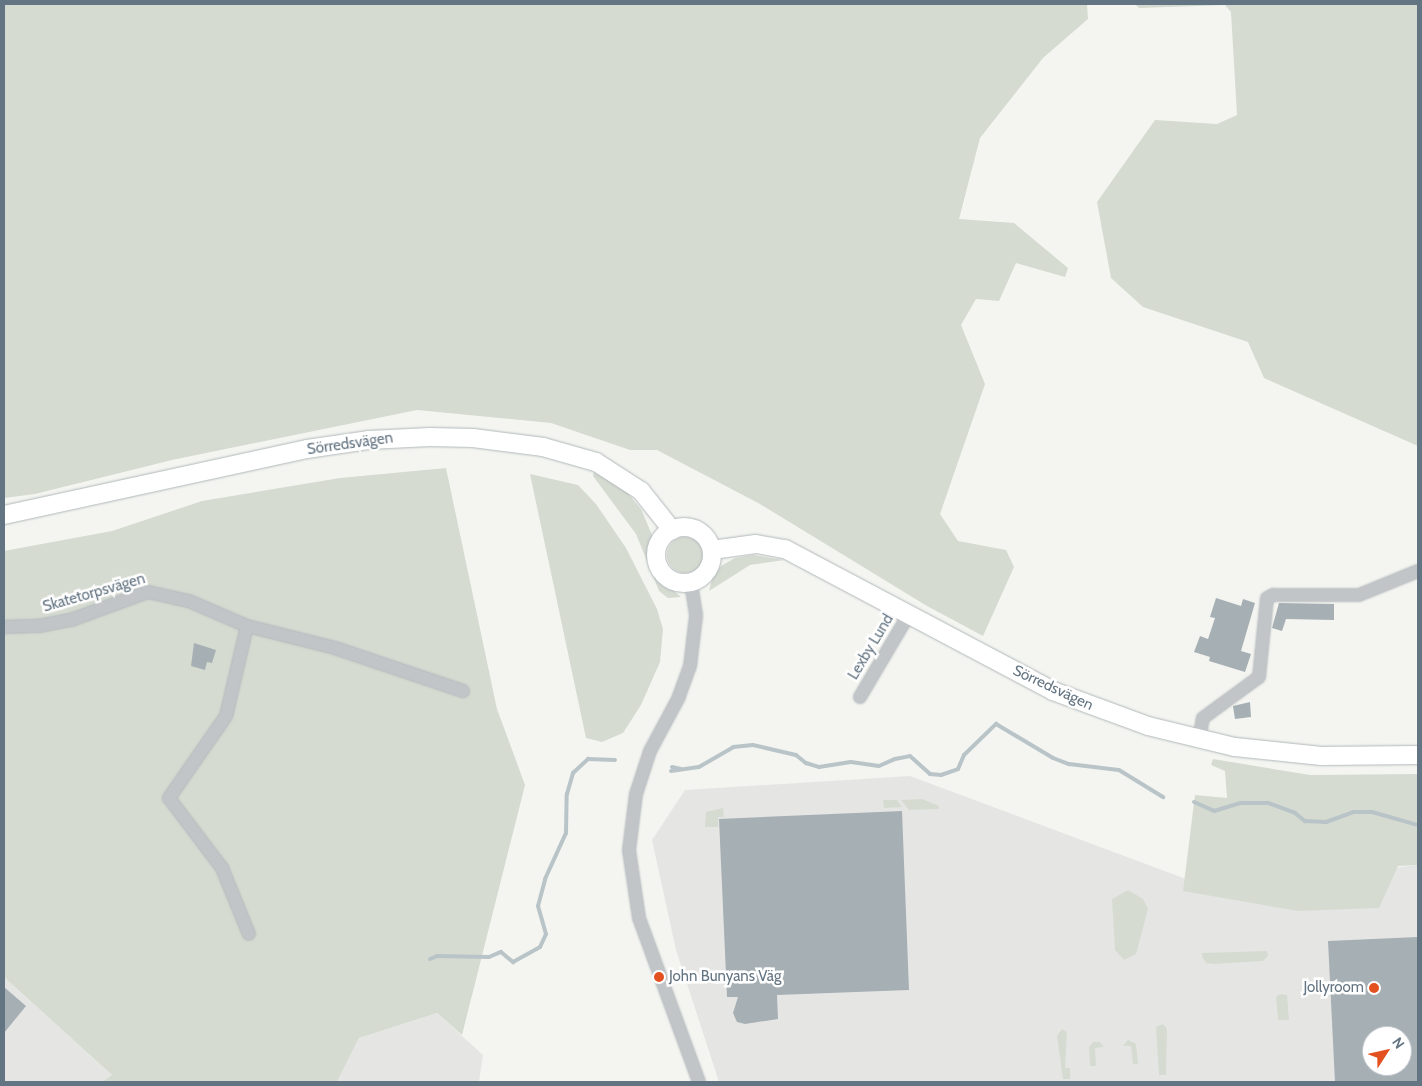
<!DOCTYPE html>
<html>
<head>
<meta charset="utf-8">
<style>
  body { margin:0 }
  #map { position:relative; width:1422px; height:1086px; overflow:hidden; background:#f4f5f0; font-family:Cabin,sans-serif }
  div>[style] { position:absolute }
  [style*='--x'] { left:calc(var(--x)*1px); top:calc(var(--y)*1px); width:calc(var(--w)*1px); rotate:calc(var(--a)*1deg) }
  .built>* { inset:0; background:#e5e6e4 }
  .green>* { inset:0; background:#d5dbd1 }
  .round { border-radius:50% }
  .stream>* { height:4px; margin:-2px; padding:0 2px; transform-origin:2px; border-radius:2px; background:#b9c4c8 }
  .building>* { inset:0; background:#a6afb4 }
  .roads { filter:drop-shadow(0 0 1px #b1b7bb) drop-shadow(0 0 1px #b1b7bb) }
  .street>* { height:12px; margin:-6px; padding:0 6px; transform-origin:6px; border-radius:6px; background:#c1c5c8 }
  .secondary>* { height:18px; margin:-9px; padding:0 9px; transform-origin:9px; border-radius:9px; background:#fff }
  .secondary>.ring { margin:-9px; padding:0; box-sizing:content-box; background:none; border:18px solid #fff; border-radius:50% }
  .dots>* { width:14px; height:14px; translate:-50% -50%; box-sizing:border-box; border:2px solid #fff; border-radius:50% }
  span { translate:-50% -50%; white-space:nowrap; text-align:center; line-height:1.15; -webkit-text-stroke:5px #fff; paint-order:stroke }
  .street-label { font-size:15px; color:#637482 }
  .poi-label { font-size:15px; color:#637482 }
  .left { translate:0 -50%; text-align:left }
  .right { translate:-100% -50%; text-align:right }
  .frame { position:absolute; inset:0; border:5px solid #637482; pointer-events:none }
  .north { position:absolute; left:1362px; top:1026px; width:50px; height:50px; box-sizing:border-box; background:#fff; border:1px solid #c1c7cd; border-radius:50%; rotate:55deg; font-size:14px; font-weight:700; line-height:20px; text-align:center; color:#637482 }
  .north::after { content:''; display:block; margin:auto; width:18px; height:22px; background:#e45121; clip-path:polygon(50% 0,100% 100%,50% 72%,0 100%) }
</style>
</head>
<body>
<div id="map">
  <div class="built">
    <div style="clip-path:polygon(evenodd,910px 776px,1186px 879px,1184px 891px,1418px 865px,1418px 1082px,719px 1082px,676px 950px,652px 840px,685px 790px,910px 776px,1372px 1036px,1402px 1036px,1402px 1066px,1372px 1066px,1372px 1036px)"></div>
    <div style="clip-path:polygon(4px 977px,112px 1075px,102px 1082px,4px 1082px)"></div>
    <div style="clip-path:polygon(437px 1013px,483px 1055px,479px 1082px,337px 1082px,359px 1038px)"></div>
  </div>
  <div class="green">
    <div style="clip-path:polygon(4px 4px,1087px 4px,1088px 19px,1043px 58px,980px 138px,959px 219px,1014px 223px,1068px 268px,1065px 277px,1016px 263px,999px 301px,976px 299px,961px 325px,985px 384px,940px 514px,958px 541px,1006px 550px,1014px 567px,983px 636px,927px 606px,760px 504px,657px 450px,630px 450px,551px 423px,417px 410px,172px 460px,35px 494px,4px 498px)"></div>
    <div style="clip-path:polygon(1135px 4px,1418px 4px,1418px 446px,1264px 378px,1248px 342px,1143px 307px,1111px 278px,1097px 202px,1155px 120px,1217px 124px,1237px 115px,1231px 12px,1225px 5px,1139px 8px)"></div>
    <div style="clip-path:polygon(446px 468px,497px 709px,525px 785px,462px 1035px,437px 1013px,359px 1038px,337px 1082px,102px 1082px,112px 1075px,4px 977px,4px 551px,112px 531px,202px 501px,340px 478px)"></div>
    <div style="clip-path:polygon(594px 472px,626px 491px,641px 509px,652px 535px,652px 566px,659px 578px,681px 597px,668px 598px,659px 591px,636px 534px,593px 476px)"></div>
    <div style="clip-path:polygon(530px 474px,578px 485px,596px 504px,626px 548px,657px 609px,663px 629px,660px 662px,641px 705px,623px 733px,602px 742px,586px 738px)"></div>
    <div class="round" style="left:667px;top:537px;width:36px;height:36px"></div>
    <div style="clip-path:polygon(753px 555px,784px 560px,750px 565px,709px 591px,712px 579px,721px 566px,735px 558px)"></div>
    <div style="clip-path:polygon(1213px 759px,1310px 775px,1418px 774px,1418px 865px,1398px 866px,1379px 908px,1298px 911px,1183px 891px,1195px 795px,1227px 798px,1225px 771px,1211px 765px)"></div>
    <div style="clip-path:polygon(922px 799px,939px 806px,939px 809px,909px 810px,901px 800px)"></div>
    <div style="clip-path:polygon(883px 800px,897px 800px,902px 807px,884px 808px)"></div>
    <div style="clip-path:polygon(723px 808px,724px 817px,718px 817px,718px 827px,705px 827px,706px 812px)"></div>
    <div style="clip-path:polygon(1128px 890px,1143px 899px,1148px 909px,1136px 954px,1124px 960px,1115px 950px,1112px 899px)"></div>
    <div style="clip-path:polygon(1267px 951px,1268px 956px,1263px 961px,1213px 964px,1206px 963px,1202px 956px,1202px 953px)"></div>
    <div style="clip-path:polygon(1280px 994px,1287px 995px,1289px 1020px,1278px 1020px,1276px 997px)"></div>
    <div style="clip-path:polygon(1163px 1024px,1167px 1029px,1166px 1075px,1159px 1075px,1156px 1027px)"></div>
    <div style="clip-path:polygon(1062px 1029px,1067px 1032px,1065px 1068px,1070px 1068px,1070px 1079px,1063px 1079px,1057px 1036px)"></div>
    <div style="clip-path:polygon(1128px 1040px,1136px 1044px,1138px 1064px,1133px 1064px,1131px 1046px,1123px 1046px)"></div>
    <div style="clip-path:polygon(1093px 1042px,1100px 1042px,1104px 1047px,1095px 1048px,1096px 1066px,1090px 1066px,1089px 1047px)"></div>
  </div>
  <div class="stream">
    <div style="--x:672;--y:767;--w:9;--a:13"></div>
    <div style="--x:671;--y:771;--w:28;--a:-8"></div>
    <div style="--x:699;--y:767;--w:39;--a:-30"></div>
    <div style="--x:733;--y:747;--w:20;--a:-6"></div>
    <div style="--x:753;--y:745;--w:44;--a:13.1"></div>
    <div style="--x:796;--y:755;--w:13;--a:39"></div>
    <div style="--x:806;--y:763;--w:14;--a:17"></div>
    <div style="--x:819;--y:767;--w:32;--a:-9"></div>
    <div style="--x:851;--y:762;--w:28;--a:8"></div>
    <div style="--x:879;--y:766;--w:17;--a:-24"></div>
    <div style="--x:895;--y:759;--w:15;--a:-11"></div>
    <div style="--x:910;--y:756;--w:27;--a:42"></div>
    <div style="--x:930;--y:774;--w:11;--a:5"></div>
    <div style="--x:941;--y:775;--w:18;--a:-19"></div>
    <div style="--x:958;--y:769;--w:15;--a:-67"></div>
    <div style="--x:964;--y:755;--w:45;--a:-44.1"></div>
    <div style="--x:996;--y:724;--w:66;--a:30.8"></div>
    <div style="--x:1053;--y:758;--w:17;--a:21"></div>
    <div style="--x:1069;--y:764;--w:50;--a:6.8"></div>
    <div style="--x:1119;--y:770;--w:52;--a:31.5"></div>
    <div style="--x:1194;--y:802;--w:22;--a:24"></div>
    <div style="--x:1214;--y:811;--w:28;--a:-17"></div>
    <div style="--x:1241;--y:803;--w:27;--a:0"></div>
    <div style="--x:1268;--y:803;--w:29;--a:20"></div>
    <div style="--x:1295;--y:813;--w:13;--a:39"></div>
    <div style="--x:1305;--y:821;--w:21;--a:3"></div>
    <div style="--x:1326;--y:822;--w:29;--a:-20"></div>
    <div style="--x:1353;--y:812;--w:19;--a:0"></div>
    <div style="--x:1372;--y:812;--w:48;--a:15.8"></div>
    <div style="--x:430;--y:959;--w:8;--a:-23"></div>
    <div style="--x:437;--y:956;--w:52;--a:1.1"></div>
    <div style="--x:489;--y:957;--w:13;--a:-23"></div>
    <div style="--x:501;--y:952;--w:16;--a:40"></div>
    <div style="--x:513;--y:962;--w:31;--a:-29"></div>
    <div style="--x:540;--y:947;--w:14;--a:-65"></div>
    <div style="--x:546;--y:934;--w:29;--a:-106"></div>
    <div style="--x:538;--y:906;--w:28;--a:-75"></div>
    <div style="--x:545;--y:879;--w:51;--a:-65.5"></div>
    <div style="--x:566;--y:833;--w:39;--a:-89"></div>
    <div style="--x:567;--y:794;--w:22;--a:-74"></div>
    <div style="--x:573;--y:773;--w:21;--a:-43"></div>
    <div style="--x:588;--y:759;--w:27;--a:2"></div>
  </div>
  <div class="building">
    <div style="clip-path:polygon(1216px 598px,1241px 606px,1243px 599px,1255px 603px,1241px 651px,1251px 654px,1245px 672px,1209px 661px,1210px 657px,1194px 652px,1200px 636px,1208px 639px,1215px 618px,1210px 617px)"></div>
    <div style="clip-path:polygon(1279px 603px,1334px 604px,1334px 620px,1286px 619px,1282px 631px,1272px 628px)"></div>
    <div style="clip-path:polygon(194px 643px,216px 650px,212px 663px,207px 662px,205px 670px,191px 666px)"></div>
    <div style="clip-path:polygon(1250px 702px,1251px 717px,1235px 719px,1233px 706px)"></div>
    <div style="clip-path:polygon(902px 811px,909px 990px,777px 995px,778px 1019px,745px 1024px,737px 1022px,733px 1013px,738px 997px,727px 997px,719px 819px)"></div>
    <div style="clip-path:polygon(evenodd,1418px 937px,1418px 1082px,1335px 1082px,1328px 941px,1418px 937px,1372px 1036px,1402px 1036px,1402px 1066px,1372px 1066px,1372px 1036px)"></div>
    <div style="clip-path:polygon(4px 987px,26px 1006px,4px 1033px)"></div>
  </div>
  <div class="roads">
    <div class="street">
      <div style="--x:691;--y:583;--w:33;--a:81"></div>
      <div style="--x:696;--y:616;--w:50;--a:96.8"></div>
      <div style="--x:690;--y:666;--w:33;--a:110"></div>
      <div style="--x:679;--y:697;--w:61;--a:118.2"></div>
      <div style="--x:650;--y:751;--w:45;--a:108"></div>
      <div style="--x:636;--y:794;--w:56;--a:97.1"></div>
      <div style="--x:629;--y:850;--w:69;--a:81.6"></div>
      <div style="--x:639;--y:918;--w:175;--a:69.9"></div>
      <div style="--x:247;--y:626;--w:91;--a:14"></div>
      <div style="--x:335;--y:648;--w:135;--a:18.6"></div>
      <div style="--x:4;--y:627;--w:35;--a:-2"></div>
      <div style="--x:39;--y:626;--w:33;--a:-11"></div>
      <div style="--x:71;--y:620;--w:82;--a:-20"></div>
      <div style="--x:148;--y:592;--w:42;--a:12.4"></div>
      <div style="--x:189;--y:601;--w:63;--a:23.3"></div>
      <div style="--x:247;--y:626;--w:92;--a:103.1"></div>
      <div style="--x:226;--y:716;--w:100;--a:124.8"></div>
      <div style="--x:169;--y:798;--w:88;--a:52.9"></div>
      <div style="--x:222;--y:868;--w:71;--a:67.8"></div>
      <div style="--x:860;--y:697;--w:96;--a:-59.4"></div>
      <div style="--x:1199;--y:740;--w:22;--a:-80"></div>
      <div style="--x:1203;--y:718;--w:69;--a:-36.2"></div>
      <div style="--x:1259;--y:677;--w:79;--a:-84.2"></div>
      <div style="--x:1267;--y:598;--w:7;--a:-27"></div>
      <div style="--x:1273;--y:595;--w:86;--a:0"></div>
      <div style="--x:1359;--y:595;--w:64;--a:-22.1"></div>
    </div>
    <div class="secondary">
      <div style="--x:4;--y:515;--w:310;--a:-12.3"></div>
      <div style="--x:307;--y:449;--w:63;--a:-8.3"></div>
      <div style="--x:369;--y:440;--w:61;--a:-2.8"></div>
      <div style="--x:430;--y:437;--w:43;--a:1.3"></div>
      <div style="--x:473;--y:438;--w:71;--a:7.3"></div>
      <div style="--x:543;--y:447;--w:55;--a:15.8"></div>
      <div style="--x:596;--y:462;--w:54;--a:32.8"></div>
      <div style="--x:641;--y:491;--w:50;--a:51.5"></div>
      <div class="ring" style="left:656px;top:527px;width:38px;height:38px"></div>
      <div style="--x:712;--y:550;--w:44;--a:-7.8"></div>
      <div style="--x:756;--y:544;--w:29;--a:10"></div>
      <div style="--x:785;--y:549;--w:303;--a:27.9"></div>
      <div style="--x:1053;--y:691;--w:101;--a:20.2"></div>
      <div style="--x:1148;--y:726;--w:89;--a:13.6"></div>
      <div style="--x:1235;--y:747;--w:87;--a:5.9"></div>
      <div style="--x:1322;--y:756;--w:96;--a:-0.6"></div>
    </div>
  </div>
  <div class="dots">
    <div style="left:659px;top:977px;background:#e45121"></div>
    <div style="left:1374px;top:988px;background:#e45121"></div>
  </div>
  <div class="street-label">
    <span style="left:350px;top:444px;rotate:-8deg">Sörredsvägen</span>
    <span style="left:94px;top:593px;rotate:-16deg">Skatetorpsvägen</span>
    <span style="left:871px;top:647px;rotate:-59deg">Lexby Lund</span>
    <span style="left:1053px;top:688px;rotate:25deg">Sörredsvägen</span>
  </div>
  <div class="poi-label">
    <span class="left" style="left:669px;top:977px">John Bunyans Väg</span>
    <span class="right" style="left:1364px;top:988px">Jollyroom</span>
  </div>
  <div class="frame"></div>
  <div class="north">N</div>
</div>
</body>
</html>
